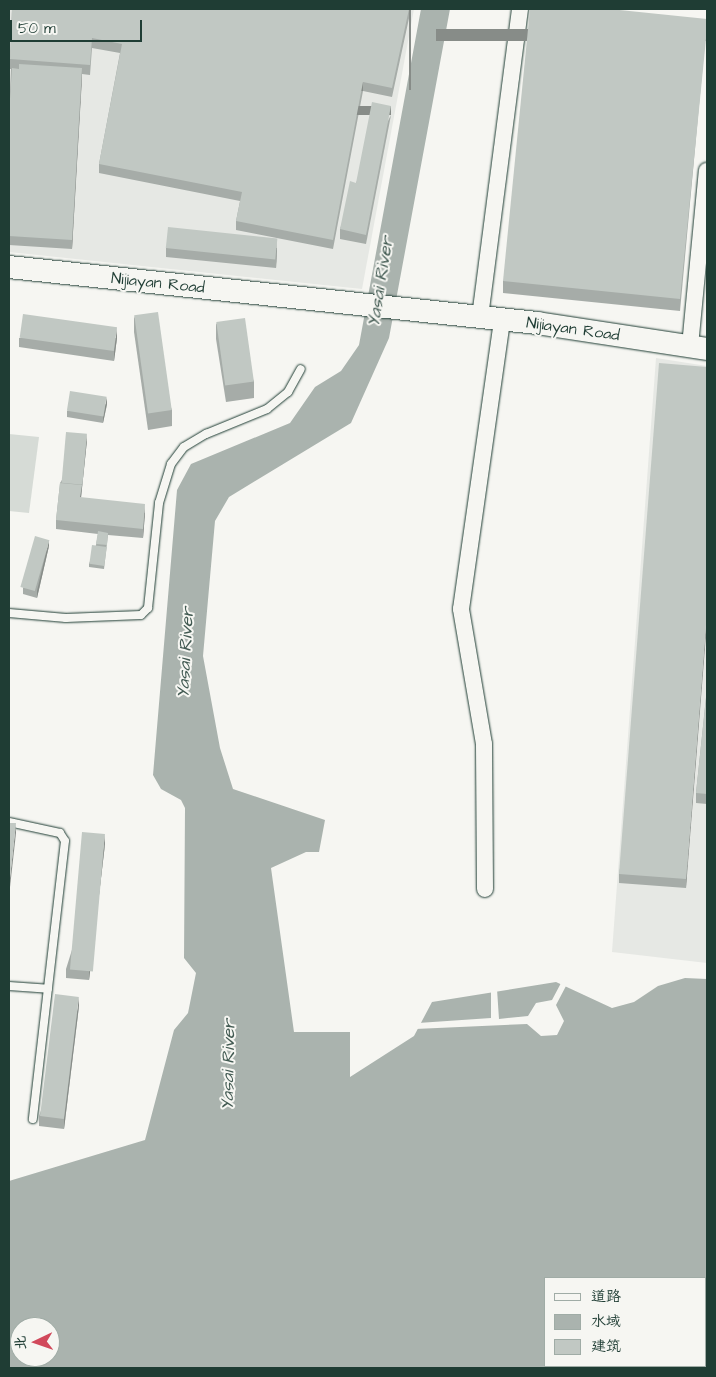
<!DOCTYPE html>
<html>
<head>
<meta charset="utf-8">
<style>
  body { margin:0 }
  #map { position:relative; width:716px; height:1377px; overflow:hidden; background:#f6f6f2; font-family:"Architects Daughter","LXGW WenKai TC",sans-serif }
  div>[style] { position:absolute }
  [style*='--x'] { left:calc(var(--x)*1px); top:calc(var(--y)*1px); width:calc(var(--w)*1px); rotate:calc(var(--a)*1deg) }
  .built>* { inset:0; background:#e6e8e4 }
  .green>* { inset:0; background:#d6dbd6 }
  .water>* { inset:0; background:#aab3ae }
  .pier>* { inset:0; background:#f6f6f2 }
  .roads { filter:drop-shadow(0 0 1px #1f3d34) drop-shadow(0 0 1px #1f3d34) }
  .lane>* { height:8px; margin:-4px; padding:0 4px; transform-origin:4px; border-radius:4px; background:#f6f6f2 }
  .street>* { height:16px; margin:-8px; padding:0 8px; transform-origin:8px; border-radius:8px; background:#f6f6f2 }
  .secondary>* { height:22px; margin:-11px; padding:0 11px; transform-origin:11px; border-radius:11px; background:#f6f6f2 }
  .wall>* { inset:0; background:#a6aca8 }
  .shaded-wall>* { inset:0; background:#878c88; transform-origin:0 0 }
  .building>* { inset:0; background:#c1c8c3; transform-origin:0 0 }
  span { translate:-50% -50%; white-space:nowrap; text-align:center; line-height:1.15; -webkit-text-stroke:4px #f6f6f2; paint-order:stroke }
  .street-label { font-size:16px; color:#1f3d34 }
  .water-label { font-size:18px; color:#425a52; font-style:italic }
  .frame { position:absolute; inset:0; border:10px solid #1f3d34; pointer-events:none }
  .legend { position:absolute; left:544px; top:1277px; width:162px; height:90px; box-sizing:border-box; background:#f6f6f2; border:1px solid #a0aca6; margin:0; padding:6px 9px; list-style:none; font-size:15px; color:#1f3d34 }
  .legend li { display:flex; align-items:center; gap:10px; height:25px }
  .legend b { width:25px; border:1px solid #a0aca6 }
  .north { position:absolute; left:10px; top:1317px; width:50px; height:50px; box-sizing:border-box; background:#f6f6f2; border:1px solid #a0aca6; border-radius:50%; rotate:267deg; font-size:14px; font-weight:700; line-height:20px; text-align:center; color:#1f3d34 }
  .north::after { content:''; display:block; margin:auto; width:18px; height:22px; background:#d1495b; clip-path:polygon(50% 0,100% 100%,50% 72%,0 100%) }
  .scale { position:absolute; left:10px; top:20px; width:132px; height:22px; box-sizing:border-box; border:2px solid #1f3d34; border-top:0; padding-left:6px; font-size:15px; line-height:18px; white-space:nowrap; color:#1f3d34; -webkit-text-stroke:4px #f6f6f2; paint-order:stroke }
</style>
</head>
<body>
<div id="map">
  <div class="built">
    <div style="clip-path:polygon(9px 9px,414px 9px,362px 289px,9px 252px)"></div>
    <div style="clip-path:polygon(656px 358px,707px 366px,707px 963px,612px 952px)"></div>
  </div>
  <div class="green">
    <div style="clip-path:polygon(9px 434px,39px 437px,29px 513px,9px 511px)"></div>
  </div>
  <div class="water">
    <div style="clip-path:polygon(evenodd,421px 9px,450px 9px,389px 338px,351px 423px,229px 497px,215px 521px,203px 656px,220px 748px,233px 789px,325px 820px,319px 852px,306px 852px,271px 868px,294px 1032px,350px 1032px,350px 1077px,414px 1036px,432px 1002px,556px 982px,612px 1008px,634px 1002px,658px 986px,685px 978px,707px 979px,707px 1368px,9px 1368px,9px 1181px,145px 1140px,174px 1030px,188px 1013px,196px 973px,184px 958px,185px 808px,181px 800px,161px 789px,153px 775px,177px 490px,191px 464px,290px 423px,315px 387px,341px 371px,359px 345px,421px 9px,545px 1278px,705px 1278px,705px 1366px,545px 1366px,545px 1278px,421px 9px,20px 1327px,50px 1327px,50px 1357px,20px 1357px,20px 1327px)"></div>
  </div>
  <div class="pier">
    <div style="clip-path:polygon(561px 983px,566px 986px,556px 1005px,564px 1021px,557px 1035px,541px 1036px,527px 1024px,415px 1029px,418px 1023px,491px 1018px,491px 990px,497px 989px,499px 1019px,528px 1016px,536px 1003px,552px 1000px)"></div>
  </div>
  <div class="roads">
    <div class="lane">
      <div style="--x:9;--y:613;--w:57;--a:5"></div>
      <div style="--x:66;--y:618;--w:75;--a:-2.3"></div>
      <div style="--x:141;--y:615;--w:10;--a:-45"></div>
      <div style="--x:148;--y:608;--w:106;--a:-84"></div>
      <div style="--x:159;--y:503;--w:41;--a:-72.9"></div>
      <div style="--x:171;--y:464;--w:21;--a:-53"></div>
      <div style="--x:184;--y:447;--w:26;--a:-31"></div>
      <div style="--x:206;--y:434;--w:66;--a:-22.3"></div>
      <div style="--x:267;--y:409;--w:27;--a:-39"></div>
      <div style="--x:288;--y:392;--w:26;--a:-61"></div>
      <div style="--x:9;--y:822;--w:52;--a:12.2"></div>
      <div style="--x:60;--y:833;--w:9;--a:58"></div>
      <div style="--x:65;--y:841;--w:280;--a:96.6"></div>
      <div style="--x:9;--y:986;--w:39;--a:4"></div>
    </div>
    <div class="street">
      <div style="--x:480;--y:317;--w:311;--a:-82.6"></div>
      <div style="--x:690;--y:346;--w:176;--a:-84.5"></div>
      <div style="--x:485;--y:889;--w:145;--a:-90.4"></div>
      <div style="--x:484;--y:744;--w:137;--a:-99.7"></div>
      <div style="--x:461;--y:609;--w:292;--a:-81.9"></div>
    </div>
    <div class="secondary">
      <div style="--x:9;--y:267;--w:531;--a:6.05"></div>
      <div style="--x:537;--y:323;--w:172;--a:8.7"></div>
    </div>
  </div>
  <div class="wall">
    <div style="clip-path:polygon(12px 9px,411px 9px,392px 97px,363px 91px,333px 249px,236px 230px,236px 221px,240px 201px,99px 173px,99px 164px,120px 53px,92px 48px,90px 75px,82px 74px,72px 249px,9px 245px,9px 114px,11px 69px,10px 69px,10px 59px)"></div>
    <div style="clip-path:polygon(707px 19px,680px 311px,503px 293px,503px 281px)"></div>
    <div style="clip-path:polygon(391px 115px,366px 244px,340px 239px,340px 229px,356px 183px)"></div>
    <div style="clip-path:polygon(166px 248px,277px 248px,276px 268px,166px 257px)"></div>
    <div style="clip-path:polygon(134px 316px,172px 410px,172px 426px,148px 430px,134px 332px)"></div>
    <div style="clip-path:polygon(216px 323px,254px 381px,254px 398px,226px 402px,216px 339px)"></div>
    <div style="clip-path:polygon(19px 338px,117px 338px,114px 361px,19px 347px)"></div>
    <div style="clip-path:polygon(707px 367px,686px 888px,619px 883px,619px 874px)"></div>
    <div style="clip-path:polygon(107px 404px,103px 423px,67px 417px,67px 411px)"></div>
    <div style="clip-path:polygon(87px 440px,81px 498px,145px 513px,143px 538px,108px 535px,104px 569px,89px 567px,89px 564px,96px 545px,98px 534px,56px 529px,56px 520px,60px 483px)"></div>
    <div style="clip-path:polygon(49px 546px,37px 598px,23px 594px,23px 588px)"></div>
    <div style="clip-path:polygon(707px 688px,707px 804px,696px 803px,696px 793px)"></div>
    <div style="clip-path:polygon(105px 844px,89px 980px,66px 978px,66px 969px)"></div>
    <div style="clip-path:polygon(79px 1006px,64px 1129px,39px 1126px,39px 1116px)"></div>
  </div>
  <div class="shaded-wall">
    <div style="left:409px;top:9px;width:2px;height:81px"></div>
    <div style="left:707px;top:29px;width:12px;height:271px;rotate:90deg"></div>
    <div style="clip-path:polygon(82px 68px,82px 78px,72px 249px,72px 240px)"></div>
    <div style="left:363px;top:82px;width:9px;height:161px;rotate:90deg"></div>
    <div style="left:391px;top:106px;width:9px;height:131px;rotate:90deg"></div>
    <div style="clip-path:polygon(277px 239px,277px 248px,276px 268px,276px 259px)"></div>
    <div style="clip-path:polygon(117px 328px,117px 338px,114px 361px,114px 352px)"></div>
    <div style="clip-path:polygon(107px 397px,107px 404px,103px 423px,103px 417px)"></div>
    <div style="clip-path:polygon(87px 434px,87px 440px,80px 507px,80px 497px)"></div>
    <div style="clip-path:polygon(145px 504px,145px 513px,143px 538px,143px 529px)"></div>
    <div style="clip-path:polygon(49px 540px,49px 546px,37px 598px,37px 591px)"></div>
    <div style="clip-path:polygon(707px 612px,707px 622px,686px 888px,686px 879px)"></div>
    <div style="clip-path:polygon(16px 823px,16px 833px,9px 896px,9px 887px)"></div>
    <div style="clip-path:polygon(105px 834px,105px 844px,89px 980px,89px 971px)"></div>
    <div style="clip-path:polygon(79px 997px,79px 1006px,64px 1129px,64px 1119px)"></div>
  </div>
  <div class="building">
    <div style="clip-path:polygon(12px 9px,409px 9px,392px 88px,363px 82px,333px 240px,236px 221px,242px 192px,99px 164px,122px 44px,92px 38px,90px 65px,10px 59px)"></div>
    <div style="clip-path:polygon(530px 9px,610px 9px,707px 19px,707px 29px,680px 299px,503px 281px)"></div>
    <div style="clip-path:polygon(19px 64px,82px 68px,72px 240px,9px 236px,9px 114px,12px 68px,19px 69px)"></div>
    <div style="clip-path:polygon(372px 102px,391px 106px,366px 235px,340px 229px,350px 181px,356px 183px)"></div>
    <div style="left:168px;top:227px;width:110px;height:21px;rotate:6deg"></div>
    <div style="left:158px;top:312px;width:99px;height:24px;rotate:82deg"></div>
    <div style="left:23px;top:314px;width:95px;height:24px;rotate:8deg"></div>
    <div style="left:245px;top:318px;width:64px;height:29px;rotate:82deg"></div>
    <div style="clip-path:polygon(659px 363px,707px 367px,707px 612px,686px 879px,619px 874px)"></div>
    <div style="left:70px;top:391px;width:37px;height:20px;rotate:9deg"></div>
    <div style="left:66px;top:432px;width:21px;height:51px;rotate:5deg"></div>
    <div style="clip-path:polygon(60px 483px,82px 485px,80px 497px,145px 504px,143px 529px,56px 520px)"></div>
    <div style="clip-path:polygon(98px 531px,108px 533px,107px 545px,96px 544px)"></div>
    <div style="left:35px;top:536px;width:15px;height:53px;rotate:16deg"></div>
    <div style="left:92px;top:545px;width:15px;height:19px;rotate:8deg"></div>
    <div style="clip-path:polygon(707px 688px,707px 794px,696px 793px)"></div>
    <div style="clip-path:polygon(9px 823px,16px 823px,9px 887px)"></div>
    <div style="left:82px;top:832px;width:23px;height:138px;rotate:5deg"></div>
    <div style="left:55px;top:994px;width:24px;height:123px;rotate:7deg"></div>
  </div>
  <div class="street-label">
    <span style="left:158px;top:283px;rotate:6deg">Nijiayan Road</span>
    <span style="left:573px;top:329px;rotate:8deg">Nijiayan Road</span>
  </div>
  <div class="water-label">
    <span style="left:381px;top:282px;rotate:-81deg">Yasai River</span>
    <span style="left:186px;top:653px;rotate:-87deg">Yasai River</span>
    <span style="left:229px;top:1065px;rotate:-89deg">Yasai River</span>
  </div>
  <div class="frame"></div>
  <ul class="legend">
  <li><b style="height:6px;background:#f6f6f2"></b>道路</li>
  <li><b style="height:14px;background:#aab3ae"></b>水域</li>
  <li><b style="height:14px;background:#c1c8c3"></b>建筑</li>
  </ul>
  <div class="north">北</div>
  <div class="scale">50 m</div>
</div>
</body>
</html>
